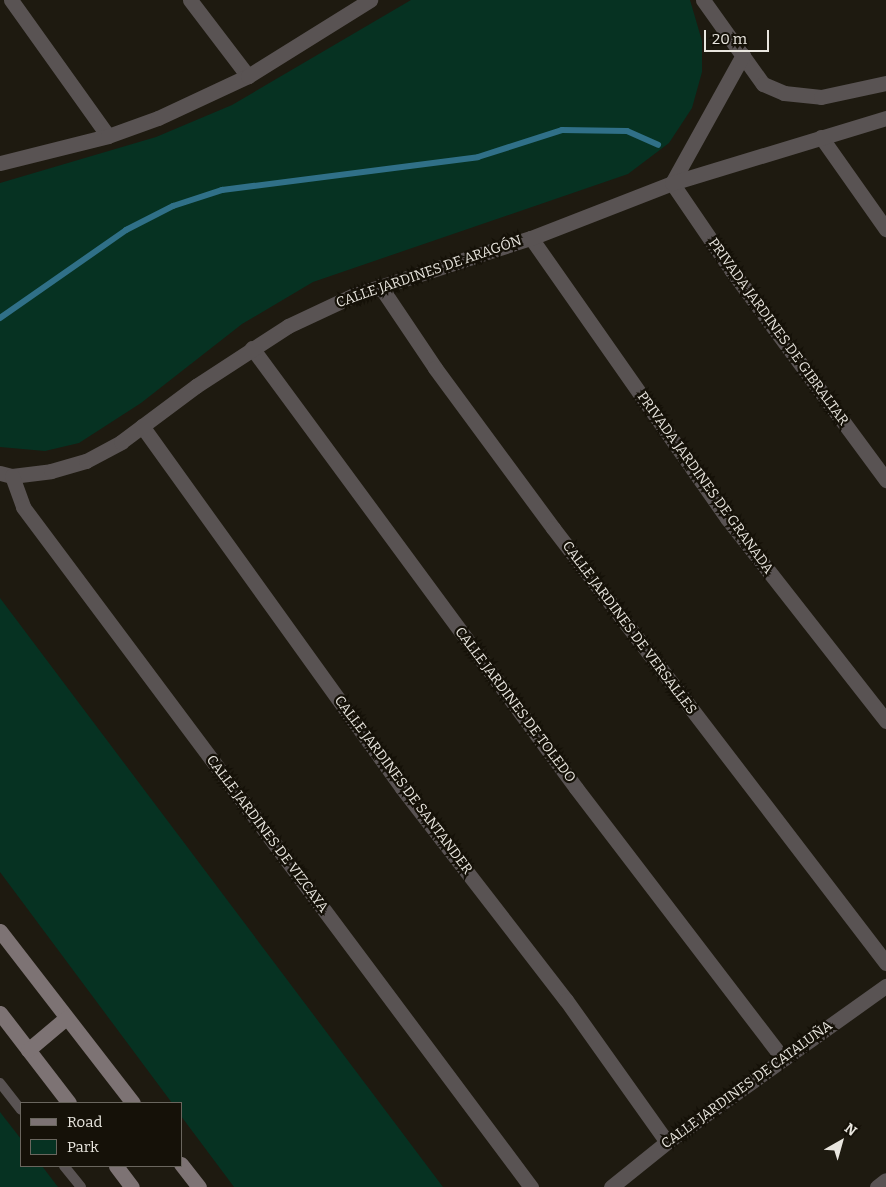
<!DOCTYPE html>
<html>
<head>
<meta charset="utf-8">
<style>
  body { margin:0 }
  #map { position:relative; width:886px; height:1187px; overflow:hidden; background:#1e1a10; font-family:Bitter,serif }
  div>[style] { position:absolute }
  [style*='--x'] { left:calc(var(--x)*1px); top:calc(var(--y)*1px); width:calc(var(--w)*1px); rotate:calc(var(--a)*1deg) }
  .green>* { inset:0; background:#063222 }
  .stream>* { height:6px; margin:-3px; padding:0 3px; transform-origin:3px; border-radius:3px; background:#307088 }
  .lane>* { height:10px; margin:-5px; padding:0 5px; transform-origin:5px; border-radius:5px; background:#595353 }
  .street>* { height:15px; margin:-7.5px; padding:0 7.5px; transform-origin:7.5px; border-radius:7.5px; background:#595353 }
  .secondary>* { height:15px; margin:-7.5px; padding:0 7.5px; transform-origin:7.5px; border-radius:7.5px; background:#7d7374 }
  span { translate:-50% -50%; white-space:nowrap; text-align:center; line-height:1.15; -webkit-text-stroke:4.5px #151108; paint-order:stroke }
  .street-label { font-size:14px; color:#e9e6df }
  .legend { position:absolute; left:20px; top:1102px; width:162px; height:65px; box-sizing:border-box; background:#151108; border:1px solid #6a665e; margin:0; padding:6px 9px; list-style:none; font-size:15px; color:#e9e6df }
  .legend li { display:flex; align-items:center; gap:10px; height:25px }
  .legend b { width:25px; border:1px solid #6a665e }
  .north { position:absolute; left:816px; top:1117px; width:50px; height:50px; -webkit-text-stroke:4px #151108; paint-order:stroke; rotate:38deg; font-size:14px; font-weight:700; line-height:20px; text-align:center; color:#e9e6df }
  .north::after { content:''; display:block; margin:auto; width:18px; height:22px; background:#e9e6df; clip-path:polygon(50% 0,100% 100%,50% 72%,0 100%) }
  .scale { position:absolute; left:704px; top:30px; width:65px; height:22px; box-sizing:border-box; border:2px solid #e9e6df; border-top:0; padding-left:6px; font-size:15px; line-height:18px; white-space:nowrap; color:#e9e6df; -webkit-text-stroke:4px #151108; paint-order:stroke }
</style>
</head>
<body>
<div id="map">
  <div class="green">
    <div style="clip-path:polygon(411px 0,690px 0,702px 41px,702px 72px,692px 108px,669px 143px,628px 174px,313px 282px,242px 324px,141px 403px,79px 443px,45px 451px,0 447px,0 183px,156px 137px,232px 105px)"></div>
    <div style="clip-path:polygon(0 598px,443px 1187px,234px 1187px,181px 1116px,181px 1103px,172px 1103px,0 872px)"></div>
    <div style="clip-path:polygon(0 1112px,21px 1139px,21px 1166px,42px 1166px,58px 1187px,0 1187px)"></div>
  </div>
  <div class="stream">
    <div style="--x:0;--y:318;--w:154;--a:-34.9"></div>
    <div style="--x:126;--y:230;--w:53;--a:-27.1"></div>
    <div style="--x:173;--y:206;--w:52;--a:-18.1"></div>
    <div style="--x:222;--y:190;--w:258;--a:-7.3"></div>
    <div style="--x:478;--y:157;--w:88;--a:-17.8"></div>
    <div style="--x:562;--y:130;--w:65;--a:0.9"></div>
    <div style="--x:627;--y:131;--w:34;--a:24"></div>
  </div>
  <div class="lane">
    <div style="--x:0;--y:1083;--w:34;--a:52"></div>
    <div style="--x:64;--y:1166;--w:27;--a:51"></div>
  </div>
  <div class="street">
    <div style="--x:11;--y:0;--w:167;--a:54.5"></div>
    <div style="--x:190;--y:0;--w:96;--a:52.7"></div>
    <div style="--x:703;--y:0;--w:103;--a:54.5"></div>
    <div style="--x:763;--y:84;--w:23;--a:23"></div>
    <div style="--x:784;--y:93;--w:37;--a:6"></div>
    <div style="--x:821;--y:97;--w:66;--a:-12.2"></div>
    <div style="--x:743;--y:55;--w:146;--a:119"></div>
    <div style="--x:672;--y:183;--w:107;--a:55.7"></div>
    <div style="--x:732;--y:271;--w:260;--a:53.6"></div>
    <div style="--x:821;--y:137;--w:113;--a:54.8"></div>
    <div style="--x:0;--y:163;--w:111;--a:-14"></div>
    <div style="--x:108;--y:136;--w:53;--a:-19.8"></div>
    <div style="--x:158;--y:118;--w:99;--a:-25"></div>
    <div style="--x:248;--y:76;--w:144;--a:-31.9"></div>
    <div style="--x:531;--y:238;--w:342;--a:55"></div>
    <div style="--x:727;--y:518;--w:258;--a:51.9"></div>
    <div style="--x:380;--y:286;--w:99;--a:56.1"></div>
    <div style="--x:435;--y:368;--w:199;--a:53.6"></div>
    <div style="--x:553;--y:528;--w:548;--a:52.57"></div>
    <div style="--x:252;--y:348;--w:546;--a:53.63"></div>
    <div style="--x:576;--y:788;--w:341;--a:52.6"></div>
    <div style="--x:142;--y:426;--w:446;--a:54.3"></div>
    <div style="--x:402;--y:788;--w:268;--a:52.3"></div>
    <div style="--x:566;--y:1000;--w:174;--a:54.6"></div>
    <div style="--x:0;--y:473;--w:12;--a:14"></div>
    <div style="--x:12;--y:476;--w:39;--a:-7"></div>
    <div style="--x:51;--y:471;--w:36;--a:-16"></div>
    <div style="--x:86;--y:461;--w:40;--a:-28"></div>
    <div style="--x:121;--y:442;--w:94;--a:-36.7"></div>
    <div style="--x:196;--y:386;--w:110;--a:-33.1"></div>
    <div style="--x:288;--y:326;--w:71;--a:-25.1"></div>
    <div style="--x:352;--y:296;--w:188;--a:-18"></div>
    <div style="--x:531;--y:238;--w:151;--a:-21.3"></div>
    <div style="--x:672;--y:183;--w:224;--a:-16.9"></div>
    <div style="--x:12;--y:476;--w:33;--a:70"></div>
    <div style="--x:23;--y:507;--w:849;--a:53.24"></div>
    <div style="--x:611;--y:1187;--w:72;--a:-38.8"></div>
    <div style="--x:667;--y:1142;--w:269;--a:-35.5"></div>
    <div style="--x:877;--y:1187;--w:11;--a:-38"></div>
  </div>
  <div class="secondary">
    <div style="--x:0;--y:931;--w:217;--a:52.3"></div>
    <div style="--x:0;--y:1013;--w:113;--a:52.5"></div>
    <div style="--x:28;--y:1050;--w:50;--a:-40.1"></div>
    <div style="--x:181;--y:1164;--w:29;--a:52"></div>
    <div style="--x:116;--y:1166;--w:26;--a:53"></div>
  </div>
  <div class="street-label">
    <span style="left:429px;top:272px;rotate:-19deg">CALLE JARDINES DE ARAGÓN</span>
    <span style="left:778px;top:332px;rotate:54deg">PRIVADA JARDINES DE GIBRALTAR</span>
    <span style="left:705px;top:483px;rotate:54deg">PRIVADA JARDINES DE GRANADA</span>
    <span style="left:629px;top:628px;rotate:53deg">CALLE JARDINES DE VERSALLES</span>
    <span style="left:515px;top:705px;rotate:53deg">CALLE JARDINES DE TOLEDO</span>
    <span style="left:403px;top:785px;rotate:53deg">CALLE JARDINES DE SANTANDER</span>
    <span style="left:267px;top:834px;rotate:53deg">CALLE JARDINES DE VIZCAYA</span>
    <span style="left:747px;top:1085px;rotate:-36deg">CALLE JARDINES DE CATALUÑA</span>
  </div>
  <ul class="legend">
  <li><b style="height:6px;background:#7d7374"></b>Road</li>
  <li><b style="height:14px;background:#063222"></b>Park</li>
  </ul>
  <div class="north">N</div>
  <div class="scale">20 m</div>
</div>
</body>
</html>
